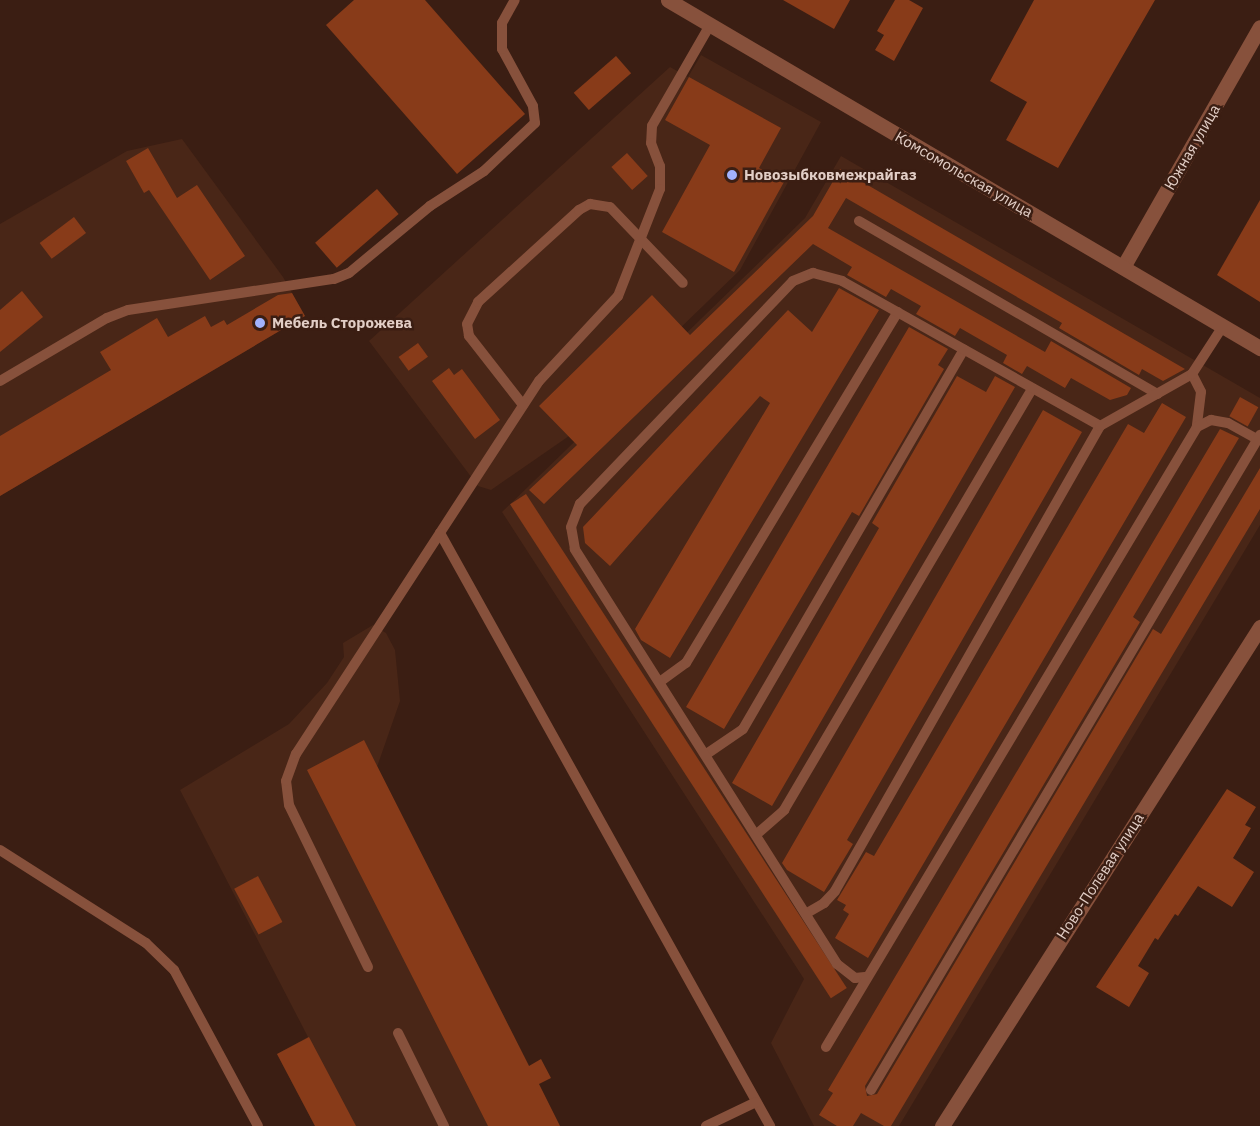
<!DOCTYPE html>
<html>
<head>
<meta charset="utf-8">
<style>
  body { margin:0 }
  #map { position:relative; width:1260px; height:1126px; overflow:hidden; background:#3b1e13; font-family:"IBM Plex Sans",sans-serif }
  div>[style] { position:absolute }
  [style*='--x'] { left:calc(var(--x)*1px); top:calc(var(--y)*1px); width:calc(var(--w)*1px); rotate:calc(var(--a)*1deg) }
  .built>* { inset:0; background:#492617 }
  .building>* { inset:0; background:#883b19; transform-origin:0 0 }
  .service>* { height:10px; margin:-5px; padding:0 5px; transform-origin:5px; border-radius:5px; background:#87513c }
  .minor>* { height:15px; margin:-7.5px; padding:0 7.5px; transform-origin:7.5px; border-radius:7.5px; background:#87513c }
  .tertiary>* { height:15px; margin:-7.5px; padding:0 7.5px; transform-origin:7.5px; border-radius:7.5px; background:#87513c }
  .dots>* { width:16px; height:16px; translate:-50% -50%; box-sizing:border-box; border:3px solid #3b1e13; border-radius:50% }
  span { translate:-50% -50%; white-space:nowrap; text-align:center; line-height:1.15; -webkit-text-stroke:5px #3b1e13; paint-order:stroke }
  .street-label { font-size:15px; color:#e2cec6 }
  .poi-label { font-size:15px; color:#e2cec6; font-weight:700 }
  .left { translate:0 -50%; text-align:left }
</style>
</head>
<body>
<div id="map">
  <div class="built">
    <div style="clip-path:polygon(701px 55px,821px 122px,740px 270px,569px 436px,491px 490px,478px 486px,369px 341px,670px 67px,688px 77px)"></div>
    <div style="clip-path:polygon(182px 139px,283px 277px,305px 316px,0 496px,0 224px,127px 151px)"></div>
    <div style="clip-path:polygon(841px 156px,1260px 398px,1260px 525px,899px 1126px,814px 1126px,771px 1043px,804px 979px,502px 512px,805px 218px)"></div>
    <div style="clip-path:polygon(373px 625px,386px 633px,395px 650px,400px 701px,377px 767px,560px 1126px,315px 1126px,277px 1054px,308px 1037px,180px 790px,289px 724px,327px 683px,344px 657px,343px 643px)"></div>
  </div>
  <div class="building">
    <div style="clip-path:polygon(354px 0,425px 0,525px 114px,457px 174px,326px 25px)"></div>
    <div style="clip-path:polygon(783px 0,850px 0,834px 29px)"></div>
    <div style="clip-path:polygon(895px 0,909px 0,923px 8px,894px 61px,875px 50px,884px 35px,877px 31px)"></div>
    <div style="clip-path:polygon(1034px 0,1155px 0,1058px 168px,1006px 140px,1027px 102px,990px 81px)"></div>
    <div style="left:616px;top:56px;width:23px;height:56px;rotate:49deg"></div>
    <div style="clip-path:polygon(689px 77px,781px 128px,759px 168px,784px 182px,734px 272px,662px 232px,710px 145px,665px 120px)"></div>
    <div style="clip-path:polygon(148px 148px,177px 198px,197px 185px,245px 256px,210px 280px,149px 190px,144px 193px,126px 161px)"></div>
    <div style="left:627px;top:153px;width:31px;height:21px;rotate:48deg"></div>
    <div style="clip-path:polygon(840px 169px,1185px 369px,1163px 381px,1142px 369px,1139px 375px,1059px 328px,1062px 323px,846px 198px,828px 228px,1045px 352px,1051px 341px,1131px 388px,1127px 395px,1110px 400px,1071px 378px,1065px 388px,1027px 366px,1022px 374px,1003px 363px,1007px 355px,960px 328px,955px 336px,916px 314px,921px 306px,891px 289px,886px 297px,847px 275px,852px 267px,813px 244px,544px 504px,529px 490px,577px 445px,539px 406px,652px 295px,690px 335px,813px 216px)"></div>
    <div style="left:377px;top:189px;width:33px;height:82px;rotate:49deg"></div>
    <div style="clip-path:polygon(1260px 200px,1260px 302px,1217px 275px)"></div>
    <div style="left:74px;top:217px;width:20px;height:43px;rotate:53deg"></div>
    <div style="clip-path:polygon(839px 288px,879px 310px,670px 658px,641px 640px,635px 629px,770px 403px,760px 396px,610px 566px,585px 543px,583px 527px,788px 310px,812px 332px)"></div>
    <div style="clip-path:polygon(22px 291px,43px 317px,0 352px,0 310px)"></div>
    <div style="clip-path:polygon(292px 293px,305px 316px,0 496px,0 436px,111px 370px,100px 352px,157px 318px,168px 337px,205px 316px,211px 327px,224px 320px,227px 325px,278px 295px)"></div>
    <div style="clip-path:polygon(909px 327px,948px 349px,938px 365px,944px 369px,859px 516px,852px 512px,724px 729px,686px 707px)"></div>
    <div style="left:418px;top:343px;width:17px;height:24px;rotate:54deg"></div>
    <div style="clip-path:polygon(449px 368px,454px 375px,462px 369px,500px 420px,475px 439px,432px 381px)"></div>
    <div style="clip-path:polygon(957px 376px,986px 392px,995px 376px,1015px 387px,772px 806px,732px 783px,879px 528px,872px 523px)"></div>
    <div style="left:1240px;top:397px;width:21px;height:22px;rotate:29deg"></div>
    <div style="clip-path:polygon(1162px 403px,1186px 417px,868px 958px,835px 938px,849px 914px,843px 910px,846px 905px,837px 900px,866px 852px,874px 856px,1128px 424px,1144px 433px)"></div>
    <div style="clip-path:polygon(1043px 410px,1082px 432px,847px 840px,853px 844px,824px 892px,787px 870px,782px 863px)"></div>
    <div style="clip-path:polygon(1220px 429px,1239px 438px,1133px 617px,1140px 622px,865px 1086px,867px 1096px,877px 1094px,1153px 629px,1161px 634px,1260px 468px,1260px 509px,891px 1126px,884px 1126px,861px 1113px,853px 1126px,837px 1126px,819px 1115px,833px 1093px,828px 1090px)"></div>
    <div style="left:526px;top:494px;width:589px;height:19px;rotate:57deg"></div>
    <div style="clip-path:polygon(364px 740px,529px 1066px,541px 1059px,551px 1078px,539px 1084px,560px 1126px,488px 1126px,415px 982px,307px 770px)"></div>
    <div style="clip-path:polygon(1227px 789px,1256px 807px,1245px 825px,1251px 828px,1233px 858px,1254px 872px,1232px 907px,1198px 886px,1178px 916px,1175px 914px,1158px 940px,1155px 938px,1138px 966px,1149px 973px,1129px 1007px,1096px 987px)"></div>
    <div style="left:258px;top:876px;width:52px;height:27px;rotate:62deg"></div>
    <div style="clip-path:polygon(309px 1037px,356px 1126px,315px 1126px,277px 1054px)"></div>
  </div>
  <div class="service">
    <div style="--x:710;--y:25;--w:116;--a:119.9"></div>
    <div style="--x:652;--y:126;--w:17;--a:93"></div>
    <div style="--x:651;--y:143;--w:25;--a:69"></div>
    <div style="--x:660;--y:166;--w:23;--a:90"></div>
    <div style="--x:660;--y:189;--w:115;--a:111.4"></div>
    <div style="--x:618;--y:296;--w:116;--a:132.9"></div>
    <div style="--x:539;--y:381;--w:181;--a:123.1"></div>
    <div style="--x:440;--y:533;--w:679;--a:60.9"></div>
    <div style="--x:859;--y:221;--w:345;--a:30.1"></div>
    <div style="--x:1192;--y:374;--w:20;--a:63"></div>
    <div style="--x:1201;--y:392;--w:35;--a:97"></div>
    <div style="--x:0;--y:381;--w:124;--a:-30.5"></div>
    <div style="--x:107;--y:318;--w:22;--a:-21"></div>
    <div style="--x:128;--y:310;--w:208;--a:-8.6"></div>
    <div style="--x:334;--y:279;--w:16;--a:-22"></div>
    <div style="--x:349;--y:273;--w:105;--a:-39.6"></div>
    <div style="--x:430;--y:206;--w:64;--a:-32.9"></div>
    <div style="--x:484;--y:171;--w:70;--a:-43.3"></div>
    <div style="--x:535;--y:123;--w:17;--a:-97"></div>
    <div style="--x:533;--y:106;--w:65;--a:-118.5"></div>
    <div style="--x:502;--y:49;--w:26;--a:-90"></div>
    <div style="--x:502;--y:23;--w:26;--a:-61"></div>
    <div style="--x:523;--y:405;--w:88;--a:-128"></div>
    <div style="--x:469;--y:336;--w:12;--a:-99"></div>
    <div style="--x:467;--y:324;--w:25;--a:-63"></div>
    <div style="--x:478;--y:302;--w:137;--a:-42.3"></div>
    <div style="--x:579;--y:210;--w:13;--a:-29"></div>
    <div style="--x:590;--y:204;--w:20;--a:9"></div>
    <div style="--x:610;--y:207;--w:105;--a:46.2"></div>
    <div style="--x:661;--y:681;--w:31;--a:-36"></div>
    <div style="--x:686;--y:663;--w:410;--a:-58.9"></div>
    <div style="--x:708;--y:753;--w:42;--a:-34.4"></div>
    <div style="--x:743;--y:729;--w:439;--a:-59.8"></div>
    <div style="--x:758;--y:833;--w:35;--a:-41"></div>
    <div style="--x:784;--y:810;--w:489;--a:-59.5"></div>
    <div style="--x:0;--y:850;--w:173;--a:32.5"></div>
    <div style="--x:146;--y:943;--w:39;--a:44"></div>
    <div style="--x:174;--y:970;--w:177;--a:61.7"></div>
    <div style="--x:807;--y:913;--w:20;--a:-30"></div>
    <div style="--x:824;--y:903;--w:16;--a:-47"></div>
    <div style="--x:835;--y:891;--w:535;--a:-60.32"></div>
    <div style="--x:368;--y:967;--w:180;--a:-116"></div>
    <div style="--x:289;--y:805;--w:24;--a:-97"></div>
    <div style="--x:286;--y:781;--w:29;--a:-70"></div>
    <div style="--x:296;--y:754;--w:264;--a:-56.9"></div>
    <div style="--x:865;--y:977;--w:10;--a:174"></div>
    <div style="--x:855;--y:978;--w:23;--a:-142"></div>
    <div style="--x:837;--y:964;--w:491;--a:-122.3"></div>
    <div style="--x:575;--y:549;--w:22;--a:-100"></div>
    <div style="--x:571;--y:527;--w:25;--a:-69"></div>
    <div style="--x:580;--y:504;--w:308;--a:-46.3"></div>
    <div style="--x:793;--y:281;--w:22;--a:-22"></div>
    <div style="--x:813;--y:273;--w:30;--a:15"></div>
    <div style="--x:842;--y:281;--w:296;--a:29.3"></div>
    <div style="--x:1100;--y:426;--w:106;--a:-29.5"></div>
    <div style="--x:1192;--y:374;--w:57;--a:-57.1"></div>
    <div style="--x:398;--y:1033;--w:104;--a:63.7"></div>
    <div style="--x:826;--y:1047;--w:723;--a:-59.1"></div>
    <div style="--x:1197;--y:427;--w:16;--a:-27"></div>
    <div style="--x:1211;--y:420;--w:17;--a:10"></div>
    <div style="--x:1228;--y:423;--w:33;--a:29"></div>
    <div style="--x:871;--y:1090;--w:762;--a:-59.29"></div>
    <div style="--x:706;--y:1126;--w:55;--a:-25.6"></div>
  </div>
  <div class="minor">
    <div style="--x:1123;--y:267;--w:276;--a:-60.3"></div>
    <div style="--x:942;--y:1126;--w:592;--a:-57.49"></div>
  </div>
  <div class="tertiary">
    <div style="--x:668;--y:0;--w:687;--a:30.45"></div>
  </div>
  <div class="dots">
    <div style="left:732px;top:175px;background:#a2b2fd"></div>
    <div style="left:260px;top:323px;background:#a2b2fd"></div>
  </div>
  <div class="street-label">
    <span style="left:1192px;top:147px;rotate:-60deg">Южная улица</span>
    <span style="left:964px;top:174px;rotate:30deg">Комсомольская улица</span>
    <span style="left:1100px;top:876px;rotate:-57deg">Ново-Полевая улица</span>
  </div>
  <div class="poi-label">
    <span class="left" style="left:744px;top:175px">Новозыбковмежрайгаз</span>
    <span class="left" style="left:272px;top:323px">Мебель Сторожева</span>
  </div>
</div>
</body>
</html>
